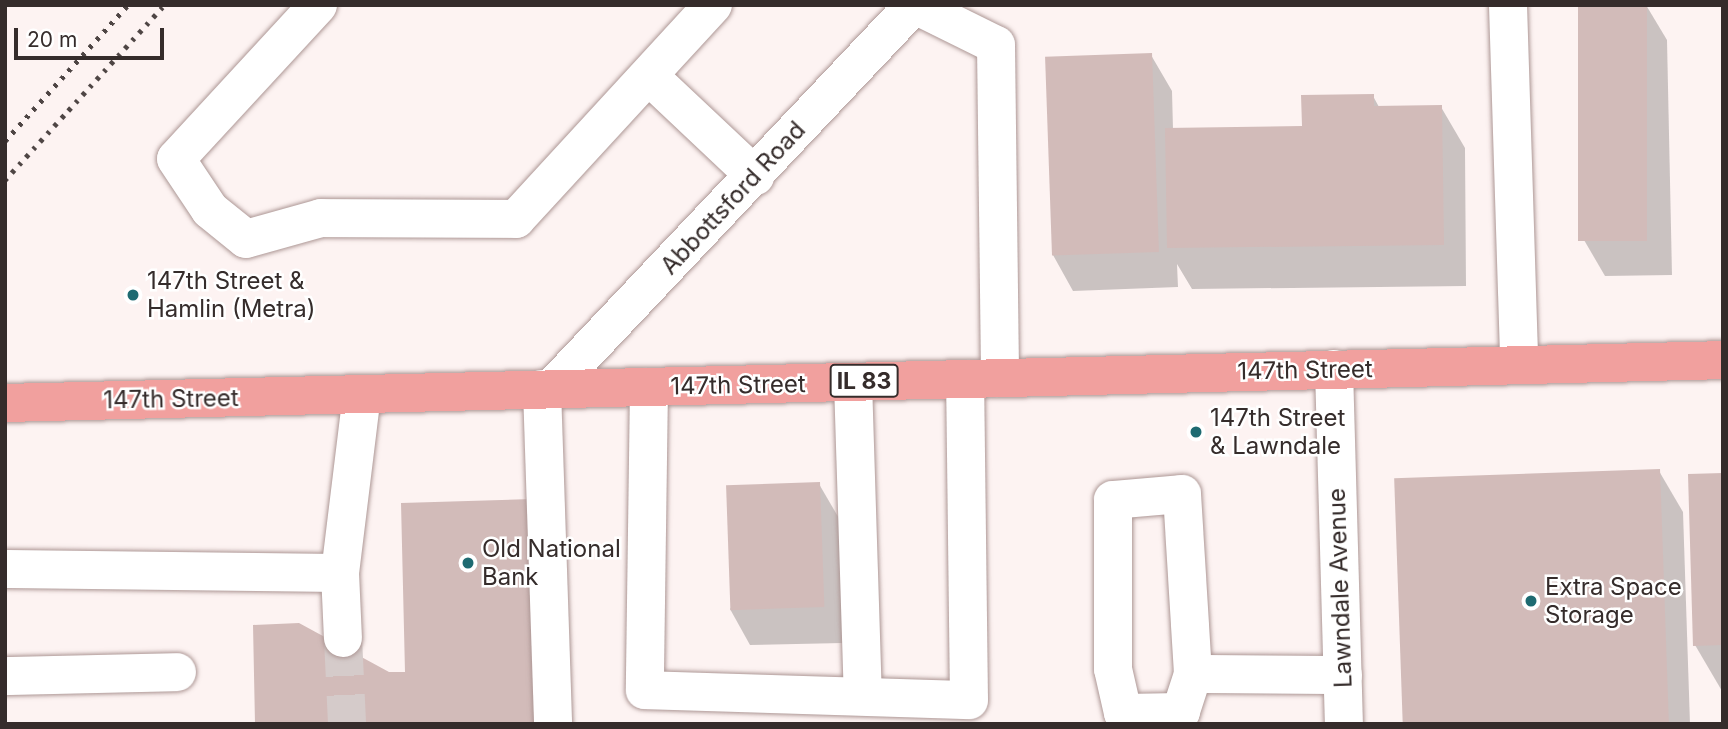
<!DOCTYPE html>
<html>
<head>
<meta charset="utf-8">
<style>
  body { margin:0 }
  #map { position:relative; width:1728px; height:729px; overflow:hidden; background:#fdf3f2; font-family:Inter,sans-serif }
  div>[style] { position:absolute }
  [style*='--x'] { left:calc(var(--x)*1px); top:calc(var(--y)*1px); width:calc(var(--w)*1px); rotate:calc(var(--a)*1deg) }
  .shadow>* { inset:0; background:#0003 }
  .building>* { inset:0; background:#d2bbb9; transform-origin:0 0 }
  .minor-tunnel>* { height:38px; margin-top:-19px; transform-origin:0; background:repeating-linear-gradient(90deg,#d5cbca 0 38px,transparent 0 57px) }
  .roads { filter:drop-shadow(0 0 2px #ad9795) drop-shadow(0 0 2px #ad9795) }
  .minor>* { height:38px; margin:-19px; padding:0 19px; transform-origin:19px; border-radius:19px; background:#fff }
  .major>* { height:38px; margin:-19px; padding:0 19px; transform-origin:19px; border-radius:19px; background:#f1a09e }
  .rail>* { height:5px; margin-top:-2.5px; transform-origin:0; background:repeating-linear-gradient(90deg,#4e4544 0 3.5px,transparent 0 10.5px) }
  .dots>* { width:19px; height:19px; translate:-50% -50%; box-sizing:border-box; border:4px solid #fff; border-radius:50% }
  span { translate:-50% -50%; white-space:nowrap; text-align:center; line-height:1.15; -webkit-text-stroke:5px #fff; paint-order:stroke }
  .shield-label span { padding:2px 5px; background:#fff; border:2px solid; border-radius:5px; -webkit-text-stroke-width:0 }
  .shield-label { font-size:23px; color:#352c2b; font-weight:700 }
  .street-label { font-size:24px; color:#352c2b }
  .poi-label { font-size:24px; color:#352c2b }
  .left { translate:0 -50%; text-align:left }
  .frame { position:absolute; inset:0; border:7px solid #352c2b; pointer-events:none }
  .scale { position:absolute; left:14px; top:28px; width:150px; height:32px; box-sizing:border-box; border:4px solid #352c2b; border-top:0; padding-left:9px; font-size:21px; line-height:24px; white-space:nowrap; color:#352c2b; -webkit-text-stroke:5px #fff; paint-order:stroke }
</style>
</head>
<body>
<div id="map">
  <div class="shadow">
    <div style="clip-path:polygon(1646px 5px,1667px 40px,1672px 275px,1605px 276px,1584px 240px)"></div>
    <div style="clip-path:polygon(1151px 55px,1172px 91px,1173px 129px,1304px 128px,1373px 96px,1379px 107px,1441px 107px,1465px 148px,1466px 286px,1192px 289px,1177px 264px,1178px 287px,1073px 291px,1053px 255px)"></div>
    <div style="clip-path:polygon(1659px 471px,1683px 512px,1690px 724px,1404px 724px)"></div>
    <div style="clip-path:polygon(1723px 474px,1723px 691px,1722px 691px,1695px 645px)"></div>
    <div style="clip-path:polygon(819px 484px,840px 520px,843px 643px,750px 645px,730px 609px)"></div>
  </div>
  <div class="building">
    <div style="left:1578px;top:5px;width:69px;height:236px"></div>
    <div style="left:1152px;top:53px;width:199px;height:107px;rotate:88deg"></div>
    <div style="clip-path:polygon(1374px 94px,1374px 106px,1442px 105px,1444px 245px,1167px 248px,1165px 128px,1302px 126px,1301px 95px)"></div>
    <div style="left:1660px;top:469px;width:255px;height:266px;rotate:88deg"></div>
    <div style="clip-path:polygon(1723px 473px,1723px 645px,1693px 646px,1688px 474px)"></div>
    <div style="left:820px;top:482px;width:125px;height:94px;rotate:88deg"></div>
    <div style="clip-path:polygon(532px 499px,537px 724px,255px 724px,253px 625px,299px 623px,389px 672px,405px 672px,401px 503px)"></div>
  </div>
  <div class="minor-tunnel">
    <div style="--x:343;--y:638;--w:86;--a:87.3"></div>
  </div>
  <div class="roads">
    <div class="minor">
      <div style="--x:318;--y:5;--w:209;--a:132.7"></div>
      <div style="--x:176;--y:159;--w:61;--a:56.3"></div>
      <div style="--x:210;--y:210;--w:46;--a:38.9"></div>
      <div style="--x:246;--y:239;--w:78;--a:-15.6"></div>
      <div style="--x:321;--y:218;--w:195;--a:0.3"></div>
      <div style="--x:516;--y:219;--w:291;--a:-47.4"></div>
      <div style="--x:915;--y:5;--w:90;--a:26.3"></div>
      <div style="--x:996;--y:45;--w:333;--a:89.3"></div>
      <div style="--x:1508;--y:5;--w:360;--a:88.2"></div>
      <div style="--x:649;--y:76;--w:146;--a:43.3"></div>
      <div style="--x:1334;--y:369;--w:355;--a:88.4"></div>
      <div style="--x:853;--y:382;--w:314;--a:88.2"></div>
      <div style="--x:649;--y:387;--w:303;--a:90.8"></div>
      <div style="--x:645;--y:690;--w:324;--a:1.8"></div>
      <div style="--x:969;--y:700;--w:321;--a:-90.7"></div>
      <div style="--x:542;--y:389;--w:335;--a:88.1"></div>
      <div style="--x:551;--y:389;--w:528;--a:-46.61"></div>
      <div style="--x:5;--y:569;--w:335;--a:0.7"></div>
      <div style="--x:340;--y:573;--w:180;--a:-83"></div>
      <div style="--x:340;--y:573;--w:65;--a:87.4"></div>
      <div style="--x:1193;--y:674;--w:40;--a:108"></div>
      <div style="--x:1181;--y:712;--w:58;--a:179"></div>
      <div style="--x:1123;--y:713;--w:45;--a:-102.8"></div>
      <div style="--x:1113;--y:669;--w:169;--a:-90"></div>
      <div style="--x:1113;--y:500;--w:69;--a:-5"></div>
      <div style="--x:1182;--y:494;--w:180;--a:86.5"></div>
      <div style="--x:1193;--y:674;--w:150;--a:0.4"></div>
      <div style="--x:5;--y:676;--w:172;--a:-1.3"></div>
    </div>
    <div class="major">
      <div style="--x:5;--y:403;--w:1719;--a:-1.43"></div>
    </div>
  </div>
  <div class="rail">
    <div style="--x:5;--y:141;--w:183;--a:-47.9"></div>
    <div style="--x:5;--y:180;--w:236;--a:-47.7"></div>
  </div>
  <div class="dots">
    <div style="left:133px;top:295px;background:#1e6a71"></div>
    <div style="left:1196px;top:432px;background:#1e6a71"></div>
    <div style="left:468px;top:563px;background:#1e6a71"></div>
    <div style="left:1531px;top:601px;background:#1e6a71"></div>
  </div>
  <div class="shield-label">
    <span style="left:864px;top:381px">IL 83</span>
  </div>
  <div class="street-label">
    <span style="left:733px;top:198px;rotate:-47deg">Abbottsford Road</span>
    <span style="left:1305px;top:370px;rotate:-1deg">147th Street</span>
    <span style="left:738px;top:385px;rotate:-1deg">147th Street</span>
    <span style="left:171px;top:399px;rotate:-1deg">147th Street</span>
    <span style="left:1340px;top:588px;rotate:-92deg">Lawndale Avenue</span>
  </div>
  <div class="poi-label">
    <span class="left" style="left:147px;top:295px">147th Street &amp;<br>Hamlin (Metra)</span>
    <span class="left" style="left:1210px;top:432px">147th Street<br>&amp; Lawndale</span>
    <span class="left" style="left:482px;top:563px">Old National<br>Bank</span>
    <span class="left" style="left:1545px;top:601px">Extra Space<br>Storage</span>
  </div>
  <div class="frame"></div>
  <div class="scale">20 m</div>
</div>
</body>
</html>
